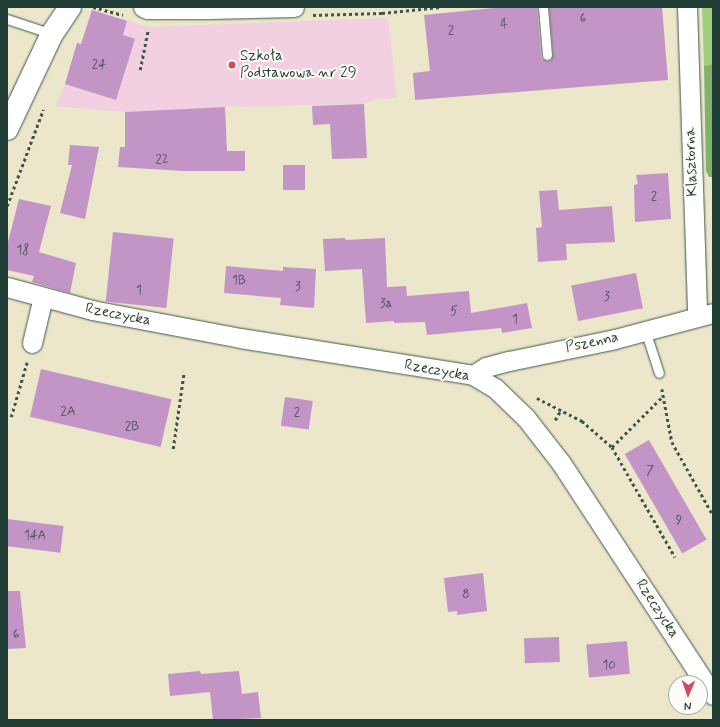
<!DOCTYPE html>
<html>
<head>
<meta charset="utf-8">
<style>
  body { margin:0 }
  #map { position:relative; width:720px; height:727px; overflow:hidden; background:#ece7cb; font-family:Mynerve,sans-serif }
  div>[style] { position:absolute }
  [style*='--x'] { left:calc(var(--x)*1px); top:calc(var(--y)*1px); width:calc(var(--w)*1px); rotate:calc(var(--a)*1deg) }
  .built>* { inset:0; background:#f2cfe1 }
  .green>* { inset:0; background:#a0cf7e }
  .forest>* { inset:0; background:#80b26d }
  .building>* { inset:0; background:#c394c6; transform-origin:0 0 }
  .path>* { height:2.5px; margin-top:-1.25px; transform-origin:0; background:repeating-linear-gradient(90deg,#3e564b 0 3px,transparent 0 6px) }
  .roads { filter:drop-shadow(0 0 1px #3e564b) drop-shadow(0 0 1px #3e564b) }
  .lane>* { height:9px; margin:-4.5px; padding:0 4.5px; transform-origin:4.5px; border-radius:4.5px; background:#fff }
  .street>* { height:19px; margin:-9.5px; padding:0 9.5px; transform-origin:9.5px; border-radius:9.5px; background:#fff }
  .secondary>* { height:22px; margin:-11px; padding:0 11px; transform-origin:11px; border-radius:11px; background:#fff }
  .dots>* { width:11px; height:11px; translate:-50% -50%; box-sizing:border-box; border:2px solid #fdfcf7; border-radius:50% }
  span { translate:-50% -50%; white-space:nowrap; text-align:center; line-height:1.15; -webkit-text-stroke:4px #fdfcf7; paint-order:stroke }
  .number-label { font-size:13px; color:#485358 }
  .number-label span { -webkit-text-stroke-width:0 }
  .poi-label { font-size:15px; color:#1f3d34 }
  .left { translate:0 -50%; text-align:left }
  .street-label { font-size:15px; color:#1f3d34 }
  .frame { position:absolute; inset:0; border:8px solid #1f3d34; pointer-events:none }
  .north { position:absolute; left:668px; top:675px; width:40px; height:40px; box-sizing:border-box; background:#fdfcf7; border:1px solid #a4b0a9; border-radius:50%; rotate:182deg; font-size:11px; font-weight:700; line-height:16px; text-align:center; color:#1f3d34 }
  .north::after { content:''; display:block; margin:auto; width:14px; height:18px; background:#d1495b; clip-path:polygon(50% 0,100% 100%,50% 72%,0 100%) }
</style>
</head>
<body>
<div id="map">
  <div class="built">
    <div style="clip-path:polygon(92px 10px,150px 27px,388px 18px,397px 98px,376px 99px,364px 104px,225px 107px,125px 112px,55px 106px,65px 84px,77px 43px,81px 44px)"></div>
  </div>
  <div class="green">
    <div style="clip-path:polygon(702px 7px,713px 7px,713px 64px,704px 66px)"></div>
  </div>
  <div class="forest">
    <div style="clip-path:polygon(713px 64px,713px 177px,709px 177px,706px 171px,704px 66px)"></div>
  </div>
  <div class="building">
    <div style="clip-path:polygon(504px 7px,537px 7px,541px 56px,542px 59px,547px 61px,551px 60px,553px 54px,549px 7px,662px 7px,668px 80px,415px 100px,413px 73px,430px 71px,424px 15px)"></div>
    <div style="clip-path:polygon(92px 10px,127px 21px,123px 35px,135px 39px,116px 100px,65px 84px,77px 43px,81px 44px)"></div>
    <div style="clip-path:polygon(364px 104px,367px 158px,332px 159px,330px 124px,313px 125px,312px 106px)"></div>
    <div style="clip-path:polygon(225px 107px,227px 151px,245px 151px,245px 171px,183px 171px,118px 167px,120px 147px,125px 147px,125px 112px)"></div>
    <div style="clip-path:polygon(70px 145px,99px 147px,85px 219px,60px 213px,72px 165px,68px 165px)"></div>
    <div style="left:283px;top:165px;width:22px;height:25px"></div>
    <div style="clip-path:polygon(668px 173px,671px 219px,635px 222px,634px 185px,638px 184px,636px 175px)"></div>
    <div style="clip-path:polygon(557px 190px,559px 210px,612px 206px,615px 242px,566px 244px,567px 260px,538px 262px,536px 228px,542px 227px,539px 191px)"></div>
    <div style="clip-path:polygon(19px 199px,51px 206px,39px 252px,76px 263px,70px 293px,32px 282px,34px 276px,7px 270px,7px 246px)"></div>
    <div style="left:113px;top:232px;width:61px;height:70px;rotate:6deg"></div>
    <div style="clip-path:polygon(345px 238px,346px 240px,385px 238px,387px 287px,406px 286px,407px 296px,469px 291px,471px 313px,527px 303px,532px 328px,502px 333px,501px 328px,427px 335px,425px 322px,394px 323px,394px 321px,366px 323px,362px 269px,325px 271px,323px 239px)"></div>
    <div style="clip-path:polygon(226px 266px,283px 271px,283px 267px,316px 269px,314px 308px,280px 305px,281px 298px,224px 293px)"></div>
    <div style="left:636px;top:273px;width:36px;height:66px;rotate:79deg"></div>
    <div style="left:41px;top:369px;width:134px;height:49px;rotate:13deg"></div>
    <div style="left:285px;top:397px;width:28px;height:29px;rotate:8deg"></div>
    <div style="left:649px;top:440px;width:115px;height:28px;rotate:60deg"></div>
    <div style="left:7px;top:519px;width:57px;height:27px;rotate:7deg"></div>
    <div style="clip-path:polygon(483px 573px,487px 611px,457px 615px,457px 611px,448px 612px,444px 578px)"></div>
    <div style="clip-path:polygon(7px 591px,20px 591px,26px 648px,7px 649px)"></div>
    <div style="left:559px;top:637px;width:25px;height:35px;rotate:88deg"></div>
    <div style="left:627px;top:641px;width:33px;height:41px;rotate:85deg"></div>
    <div style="clip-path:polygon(200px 671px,201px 674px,239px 671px,242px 694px,258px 692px,261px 718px,213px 720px,210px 692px,170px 696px,168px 674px)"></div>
  </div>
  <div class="path">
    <div style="--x:93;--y:7;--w:31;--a:15"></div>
    <div style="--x:313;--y:15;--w:69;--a:-1.7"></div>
    <div style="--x:382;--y:13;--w:59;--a:-5.8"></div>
    <div style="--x:140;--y:70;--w:41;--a:-78.7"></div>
    <div style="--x:7;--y:206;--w:103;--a:-69.4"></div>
    <div style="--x:662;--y:389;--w:54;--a:79.3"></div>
    <div style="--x:672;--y:442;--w:84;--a:60.7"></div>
    <div style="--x:537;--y:398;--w:51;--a:27.1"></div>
    <div style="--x:582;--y:421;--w:40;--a:41"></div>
    <div style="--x:612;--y:447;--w:127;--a:60.2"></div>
    <div style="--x:11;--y:417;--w:57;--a:-73.8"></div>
    <div style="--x:555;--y:420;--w:12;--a:-59"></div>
    <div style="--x:612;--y:447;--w:72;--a:-45"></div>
    <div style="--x:173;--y:449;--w:78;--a:-81.9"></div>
  </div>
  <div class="roads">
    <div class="lane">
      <div style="--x:543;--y:7;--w:48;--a:85.2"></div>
      <div style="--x:7;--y:19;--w:47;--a:18.4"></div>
      <div style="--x:645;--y:330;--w:45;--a:72"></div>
    </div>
    <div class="street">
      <div style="--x:143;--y:7;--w:4;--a:27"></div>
      <div style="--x:147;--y:9;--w:62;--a:0"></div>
      <div style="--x:209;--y:9;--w:85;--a:-1.3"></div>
      <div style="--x:687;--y:7;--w:309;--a:88.1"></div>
      <div style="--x:7;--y:287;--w:88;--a:15.1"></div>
      <div style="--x:92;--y:310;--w:151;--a:10.7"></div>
      <div style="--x:240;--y:338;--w:236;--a:9"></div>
      <div style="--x:473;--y:375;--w:26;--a:31"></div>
      <div style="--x:495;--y:388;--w:43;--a:44.1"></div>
      <div style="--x:526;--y:418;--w:57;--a:52.1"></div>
      <div style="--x:561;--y:463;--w:277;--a:56.8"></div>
      <div style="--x:32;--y:343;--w:47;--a:-76.6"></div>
      <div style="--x:473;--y:375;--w:15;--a:-32"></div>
      <div style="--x:486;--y:367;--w:24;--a:-15"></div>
      <div style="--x:509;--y:361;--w:108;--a:-11.7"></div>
      <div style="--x:615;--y:339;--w:101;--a:-14.9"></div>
    </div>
    <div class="secondary">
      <div style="--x:7;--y:129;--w:105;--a:-64.7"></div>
      <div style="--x:52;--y:34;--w:32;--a:-56"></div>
    </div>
  </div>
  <div class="dots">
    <div style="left:232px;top:65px;background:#d1495b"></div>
  </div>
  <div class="number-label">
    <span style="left:583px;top:19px">6</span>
    <span style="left:504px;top:25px">4</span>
    <span style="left:451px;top:31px">2</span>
    <span style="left:99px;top:65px">24</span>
    <span style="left:162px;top:160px">22</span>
    <span style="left:654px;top:197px">2</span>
    <span style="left:23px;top:251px">18</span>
    <span style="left:239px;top:281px">1B</span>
    <span style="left:298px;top:287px">3</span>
    <span style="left:139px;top:291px">1</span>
    <span style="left:607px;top:297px">3</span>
    <span style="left:386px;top:304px">3a</span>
    <span style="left:454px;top:312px">5</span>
    <span style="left:515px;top:320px">1</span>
    <span style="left:68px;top:412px">2A</span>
    <span style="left:297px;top:413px">2</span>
    <span style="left:132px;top:427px">2B</span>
    <span style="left:650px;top:471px">7</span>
    <span style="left:679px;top:521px">9</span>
    <span style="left:35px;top:536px">14A</span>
    <span style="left:466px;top:595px">8</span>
    <span style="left:16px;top:635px">6</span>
    <span style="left:609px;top:666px">10</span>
  </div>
  <div class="poi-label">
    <span class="left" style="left:240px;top:65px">Szkoła<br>Podstawowa nr 29</span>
  </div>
  <div class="street-label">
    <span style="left:692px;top:162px;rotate:-92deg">Klasztorna</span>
    <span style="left:118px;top:315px;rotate:11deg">Rzeczycka</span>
    <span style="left:592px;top:343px;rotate:-12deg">Pszenna</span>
    <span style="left:437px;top:371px;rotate:10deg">Rzeczycka</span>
    <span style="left:657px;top:609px;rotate:57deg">Rzeczycka</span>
  </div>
  <div class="frame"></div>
  <div class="north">N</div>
</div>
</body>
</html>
